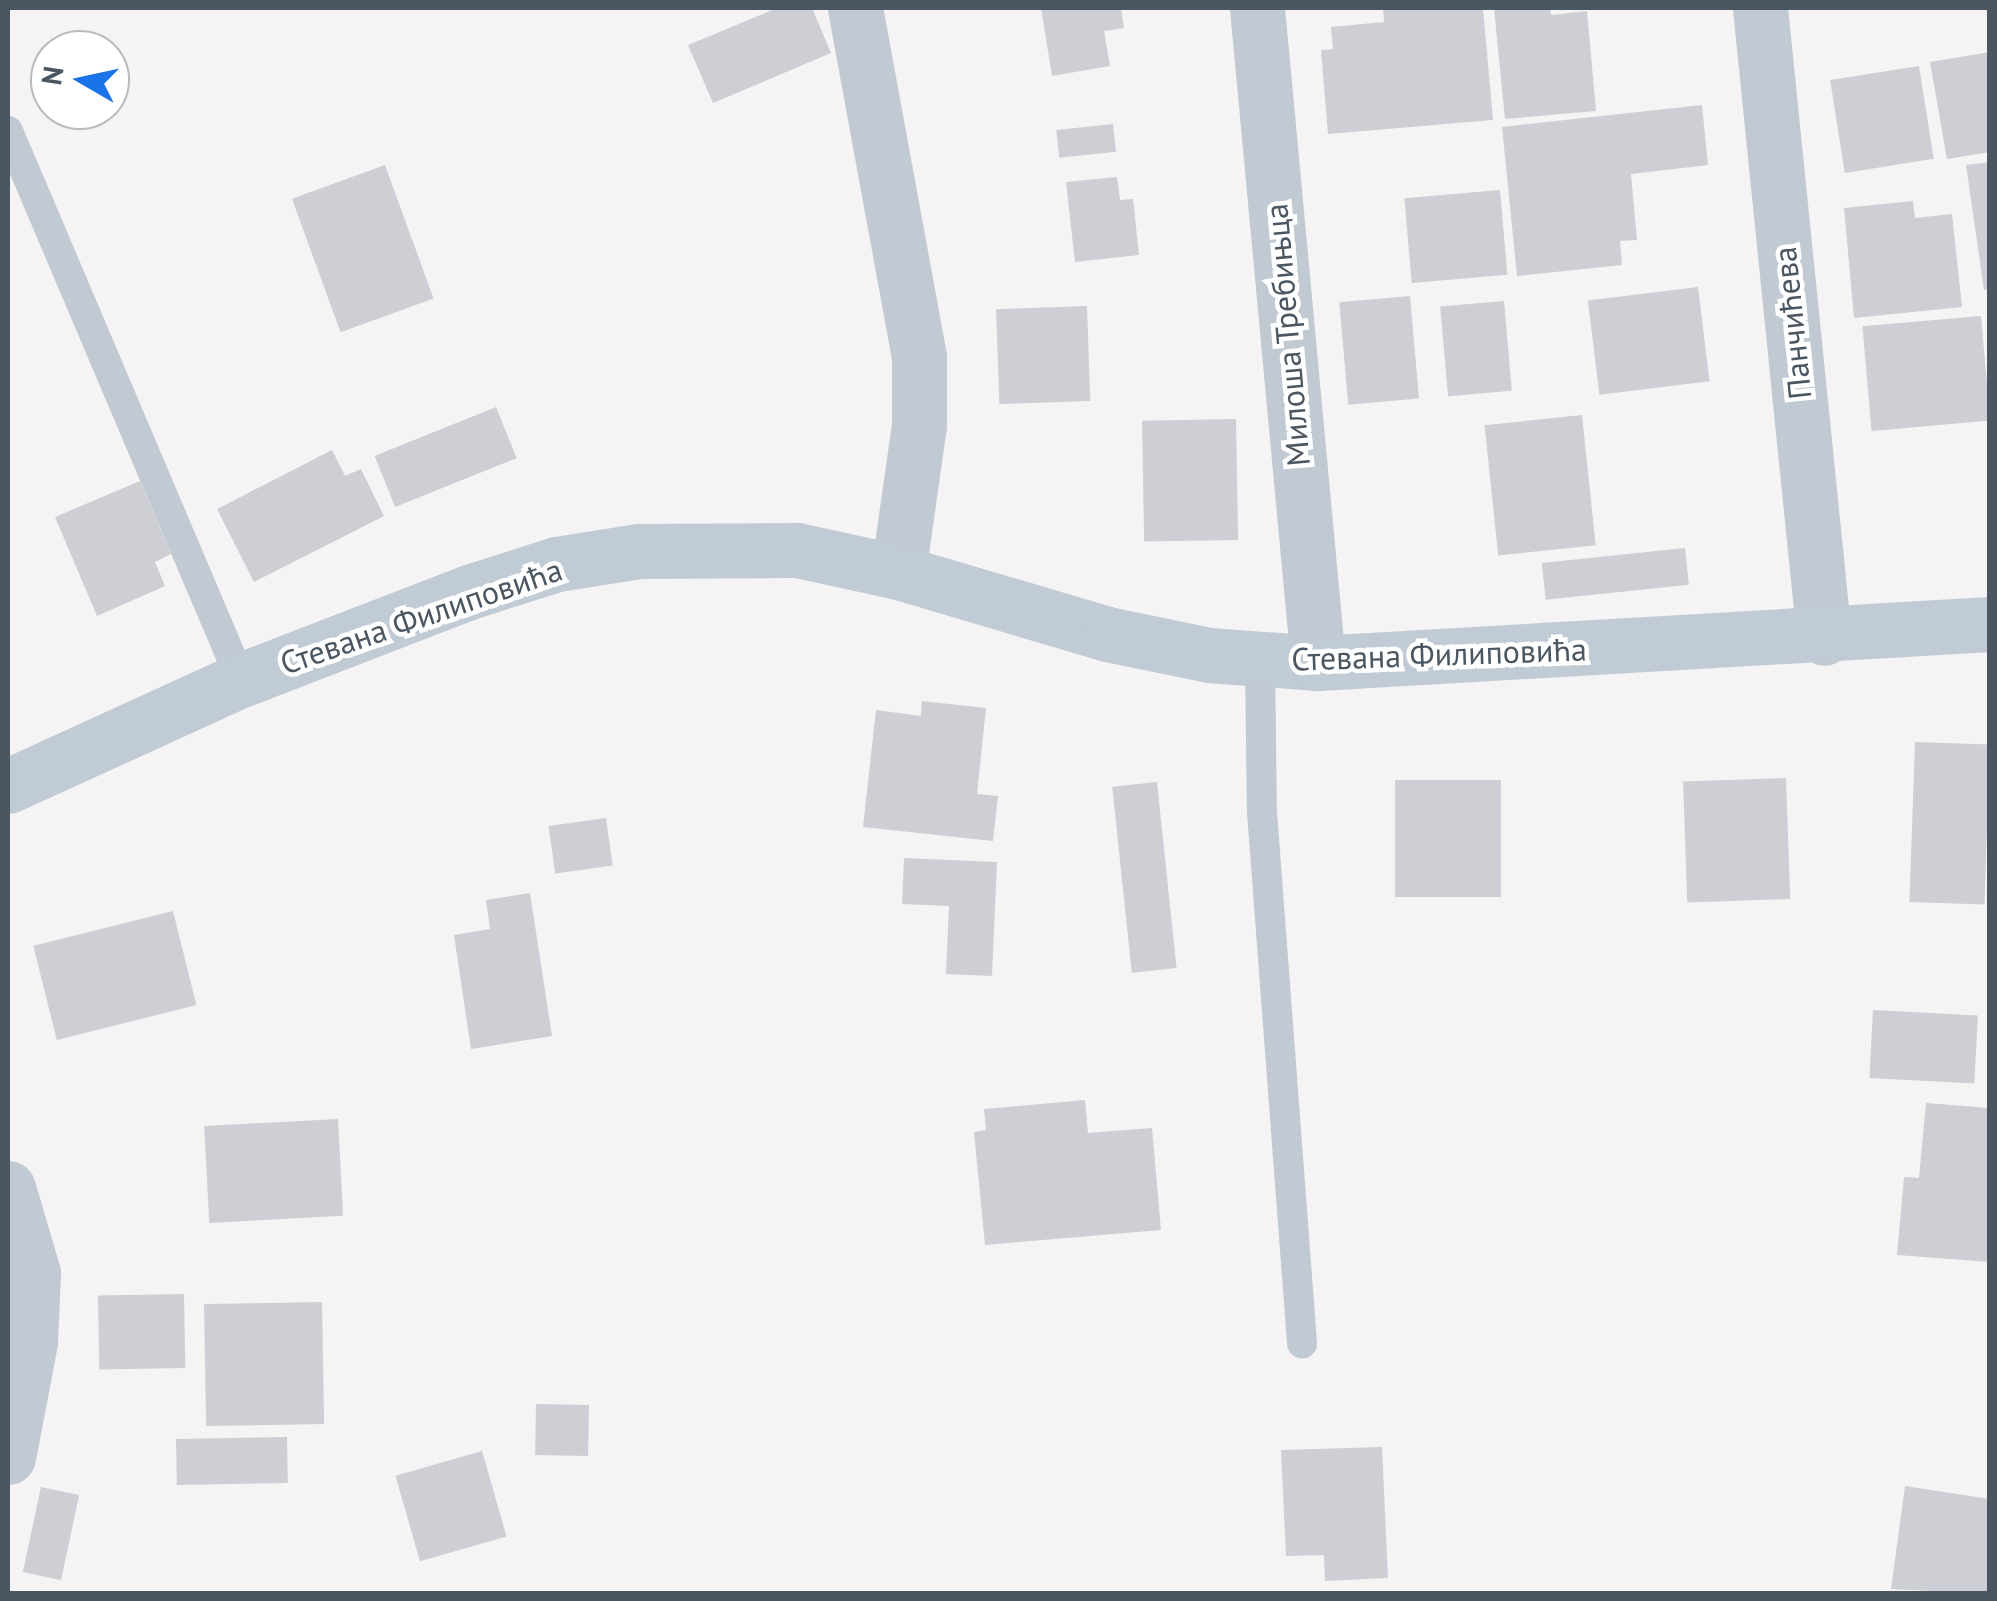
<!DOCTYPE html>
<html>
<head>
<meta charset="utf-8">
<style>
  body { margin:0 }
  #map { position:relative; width:1997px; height:1601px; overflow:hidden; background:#f5f3f3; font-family:"PT Sans",sans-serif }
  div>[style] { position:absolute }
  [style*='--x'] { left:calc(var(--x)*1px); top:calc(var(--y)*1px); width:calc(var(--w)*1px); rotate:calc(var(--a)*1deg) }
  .building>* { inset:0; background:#cdcfd5; transform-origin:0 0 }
  .lane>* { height:30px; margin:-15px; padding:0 15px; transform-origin:15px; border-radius:15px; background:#c1cad2 }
  .street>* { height:55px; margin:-27.5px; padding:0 27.5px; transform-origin:27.5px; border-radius:27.5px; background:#c1cad2 }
  .secondary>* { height:55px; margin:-27.5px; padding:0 27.5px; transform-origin:27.5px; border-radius:27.5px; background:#c1cbd6 }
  span { translate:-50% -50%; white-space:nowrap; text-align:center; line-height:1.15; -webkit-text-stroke:9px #fff; paint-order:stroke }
  .street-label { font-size:32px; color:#4a5661 }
  .frame { position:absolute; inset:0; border:10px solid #4a5661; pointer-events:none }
  .north { position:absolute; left:30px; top:30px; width:100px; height:100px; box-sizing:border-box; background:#fff; border:2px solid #b7bbc0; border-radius:50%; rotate:279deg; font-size:28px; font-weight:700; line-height:40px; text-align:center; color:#4a5661 }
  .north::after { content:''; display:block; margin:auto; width:35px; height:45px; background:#1a73e8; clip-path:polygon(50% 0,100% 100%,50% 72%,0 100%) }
</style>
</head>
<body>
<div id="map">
  <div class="building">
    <div style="clip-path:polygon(777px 8px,812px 8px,831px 53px,713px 103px,688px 45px)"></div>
    <div style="clip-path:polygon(1041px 8px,1121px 8px,1124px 28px,1104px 31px,1110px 66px,1052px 76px)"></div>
    <div style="clip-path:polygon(1383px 8px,1483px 8px,1493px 120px,1328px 134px,1321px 50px,1333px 49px,1331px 27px,1384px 22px)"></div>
    <div style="clip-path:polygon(1494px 8px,1550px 8px,1551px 15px,1587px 11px,1596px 111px,1505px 119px)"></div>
    <div style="clip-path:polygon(1990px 52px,1990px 152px,1947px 159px,1930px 62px)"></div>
    <div style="left:1919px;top:66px;width:94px;height:90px;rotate:81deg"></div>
    <div style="clip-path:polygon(1702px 105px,1708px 165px,1631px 174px,1637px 240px,1620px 241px,1622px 265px,1517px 276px,1502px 127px)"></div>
    <div style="left:1113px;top:124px;width:28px;height:57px;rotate:84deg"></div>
    <div style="clip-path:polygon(1990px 162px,1990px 289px,1984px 290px,1966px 165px)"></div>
    <div style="left:385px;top:165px;width:142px;height:99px;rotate:70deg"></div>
    <div style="clip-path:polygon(1117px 177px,1120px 200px,1133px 199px,1139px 255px,1075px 262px,1066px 182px)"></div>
    <div style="left:1500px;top:190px;width:85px;height:96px;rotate:85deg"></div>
    <div style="clip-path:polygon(1913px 201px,1915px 218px,1952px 214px,1962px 307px,1854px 318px,1844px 208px)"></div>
    <div style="left:1698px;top:287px;width:95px;height:111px;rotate:83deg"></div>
    <div style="left:1410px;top:296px;width:103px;height:71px;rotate:85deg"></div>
    <div style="left:1504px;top:301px;width:90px;height:64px;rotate:85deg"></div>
    <div style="left:1087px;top:306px;width:95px;height:91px;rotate:88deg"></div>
    <div style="left:1981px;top:316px;width:105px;height:119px;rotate:85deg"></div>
    <div style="left:496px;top:407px;width:55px;height:131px;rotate:68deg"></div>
    <div style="left:1582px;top:415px;width:131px;height:98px;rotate:84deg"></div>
    <div style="left:1236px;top:419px;width:121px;height:94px;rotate:89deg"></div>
    <div style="clip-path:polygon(332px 450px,345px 476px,361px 469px,384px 516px,254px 582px,217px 509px)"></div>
    <div style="clip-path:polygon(140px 481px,171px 554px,155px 562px,165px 586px,97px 616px,55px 517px)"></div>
    <div style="left:1685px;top:548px;width:37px;height:144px;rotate:84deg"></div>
    <div style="clip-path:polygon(922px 701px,986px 708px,977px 794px,998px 796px,993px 841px,863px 827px,876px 710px,921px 716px)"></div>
    <div style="left:1915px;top:742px;width:75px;height:160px;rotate:2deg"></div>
    <div style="left:1786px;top:778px;width:121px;height:103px;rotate:88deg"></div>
    <div style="left:1501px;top:780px;width:117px;height:106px;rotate:90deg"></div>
    <div style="left:1157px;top:782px;width:187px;height:45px;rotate:84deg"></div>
    <div style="left:606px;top:818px;width:48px;height:58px;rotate:82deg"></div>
    <div style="clip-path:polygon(904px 858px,997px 862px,992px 976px,946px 974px,949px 906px,902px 904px)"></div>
    <div style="clip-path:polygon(530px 893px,552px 1036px,471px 1049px,454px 935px,490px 929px,486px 900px)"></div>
    <div style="left:173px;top:911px;width:97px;height:144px;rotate:76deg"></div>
    <div style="left:1873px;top:1010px;width:105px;height:68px;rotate:3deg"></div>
    <div style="clip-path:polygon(1085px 1100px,1088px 1133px,1152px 1128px,1161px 1230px,985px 1245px,974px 1132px,986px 1130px,984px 1109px)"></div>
    <div style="clip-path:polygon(1926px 1103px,1990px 1108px,1990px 1262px,1897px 1255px,1904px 1177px,1919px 1178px)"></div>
    <div style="left:338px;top:1119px;width:97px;height:134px;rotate:87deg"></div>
    <div style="left:184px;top:1294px;width:74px;height:86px;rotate:89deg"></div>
    <div style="left:322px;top:1302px;width:122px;height:118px;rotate:89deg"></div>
    <div style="left:536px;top:1404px;width:53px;height:51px;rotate:1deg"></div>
    <div style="left:287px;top:1437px;width:46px;height:111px;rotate:89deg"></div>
    <div style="clip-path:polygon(1382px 1447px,1388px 1578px,1325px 1581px,1324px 1555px,1286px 1556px,1281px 1450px)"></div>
    <div style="left:482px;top:1451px;width:89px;height:90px;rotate:74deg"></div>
    <div style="clip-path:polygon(1905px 1486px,1990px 1499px,1990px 1594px,1891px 1589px)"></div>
    <div style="left:41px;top:1487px;width:39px;height:87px;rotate:12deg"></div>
  </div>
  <div class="lane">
    <div style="--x:8;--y:131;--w:596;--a:67"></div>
    <div style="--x:1260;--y:658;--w:154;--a:89.3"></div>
    <div style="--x:1262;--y:812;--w:533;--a:85.69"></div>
  </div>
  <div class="street">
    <div style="--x:855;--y:8;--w:355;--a:79.6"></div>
    <div style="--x:919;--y:357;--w:68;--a:90"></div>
    <div style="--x:919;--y:425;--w:148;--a:98.1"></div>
    <div style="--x:1257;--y:8;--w:658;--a:84.68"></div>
    <div style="--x:1760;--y:8;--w:633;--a:84.2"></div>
    <div style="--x:8;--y:1188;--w:89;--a:73.6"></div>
    <div style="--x:33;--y:1273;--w:69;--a:92.5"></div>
    <div style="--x:30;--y:1342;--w:117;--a:100.8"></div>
  </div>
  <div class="secondary">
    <div style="--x:8;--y:786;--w:256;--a:-24.5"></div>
    <div style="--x:241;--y:680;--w:244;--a:-21.1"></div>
    <div style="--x:469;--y:592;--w:92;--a:-17.7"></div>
    <div style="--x:557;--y:564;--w:83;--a:-9"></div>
    <div style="--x:639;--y:551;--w:158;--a:-0.4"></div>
    <div style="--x:797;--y:550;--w:103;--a:12.3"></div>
    <div style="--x:898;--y:572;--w:218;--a:16.5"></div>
    <div style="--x:1107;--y:634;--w:104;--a:11.6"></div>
    <div style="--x:1209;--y:655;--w:109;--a:4.2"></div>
    <div style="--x:1318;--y:663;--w:673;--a:-3.32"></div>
  </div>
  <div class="street-label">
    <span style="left:1792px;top:323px;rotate:-96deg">Панчићева</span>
    <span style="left:1287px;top:335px;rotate:-95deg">Милоша Требињца</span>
    <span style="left:421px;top:616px;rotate:-19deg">Стевана Филиповића</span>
    <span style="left:1439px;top:654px;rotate:-2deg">Стевана Филиповића</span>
  </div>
  <div class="frame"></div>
  <div class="north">N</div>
</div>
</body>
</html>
